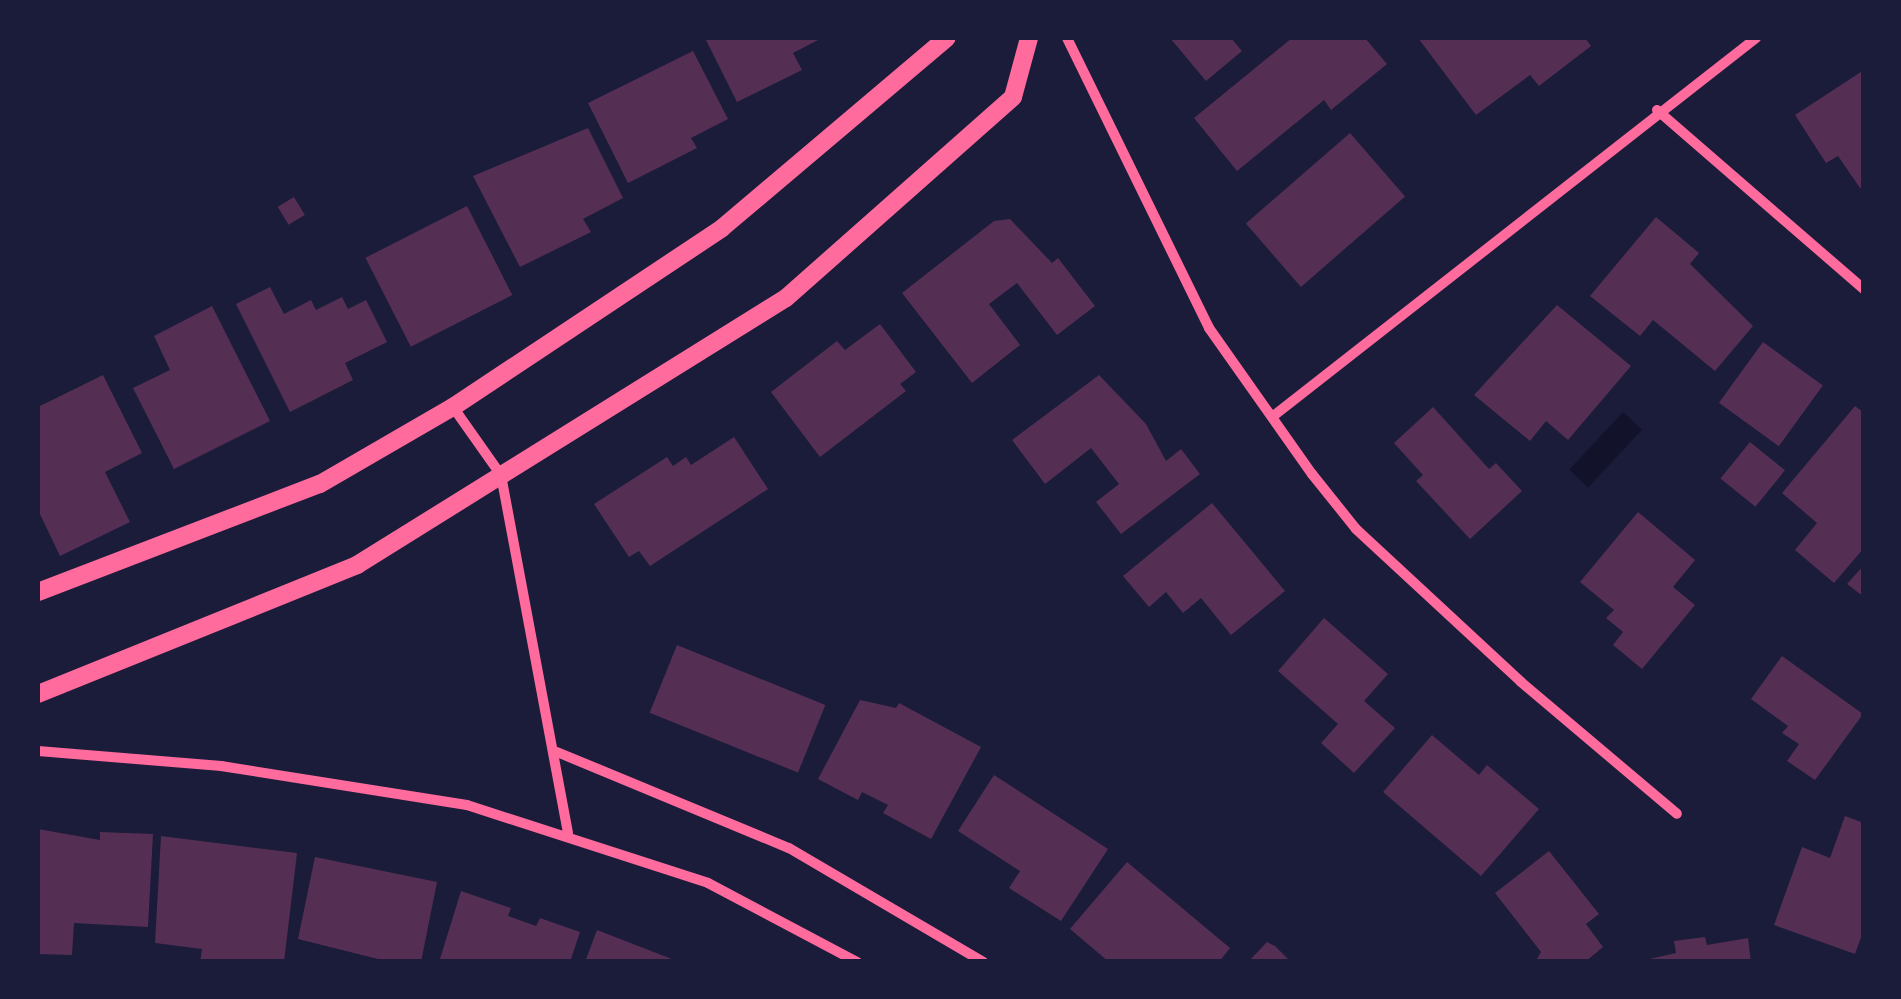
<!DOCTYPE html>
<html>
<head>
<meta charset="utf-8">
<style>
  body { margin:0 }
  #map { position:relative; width:1901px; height:999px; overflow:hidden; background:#1b1b3a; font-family:"PT Sans",sans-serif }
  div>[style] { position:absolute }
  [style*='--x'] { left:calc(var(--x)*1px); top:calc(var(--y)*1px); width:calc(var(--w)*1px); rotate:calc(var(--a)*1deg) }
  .water>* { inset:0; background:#12122b; transform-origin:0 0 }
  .building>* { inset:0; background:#542f53; transform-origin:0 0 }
  .minor>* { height:10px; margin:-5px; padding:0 5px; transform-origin:5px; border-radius:5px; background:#ff6b9d }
  .tertiary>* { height:18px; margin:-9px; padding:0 9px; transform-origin:9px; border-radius:9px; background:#ff6b9d }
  span { translate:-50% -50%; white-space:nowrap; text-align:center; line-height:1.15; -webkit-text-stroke:8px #1b1b3a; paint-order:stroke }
  .frame { position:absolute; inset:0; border:40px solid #1b1b3a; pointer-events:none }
</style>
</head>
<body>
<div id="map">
  <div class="water">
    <div style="left:1623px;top:412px;width:26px;height:79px;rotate:43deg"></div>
  </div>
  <div class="building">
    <div style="clip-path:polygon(705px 38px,822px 38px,793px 53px,802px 70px,737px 102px)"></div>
    <div style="clip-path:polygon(1170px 38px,1231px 38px,1242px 51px,1206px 81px)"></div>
    <div style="clip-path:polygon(1292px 38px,1365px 38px,1387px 64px,1331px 110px,1324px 100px,1237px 171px,1194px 118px)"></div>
    <div style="clip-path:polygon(1418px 38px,1585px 38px,1591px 46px,1539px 86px,1530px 75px,1476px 115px)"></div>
    <div style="clip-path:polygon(693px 51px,728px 119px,691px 138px,697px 148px,628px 183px,588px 103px)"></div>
    <div style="clip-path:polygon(1864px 70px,1864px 186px,1860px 188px,1838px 156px,1826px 163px,1795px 115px)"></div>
    <div style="clip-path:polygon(588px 128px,623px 198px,583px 219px,591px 232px,520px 267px,473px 176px)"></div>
    <div style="left:1350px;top:133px;width:84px;height:138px;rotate:49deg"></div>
    <div style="left:294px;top:197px;width:21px;height:19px;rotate:59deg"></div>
    <div style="left:467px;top:206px;width:100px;height:114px;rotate:63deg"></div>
    <div style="clip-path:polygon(1656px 217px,1699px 253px,1690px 264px,1753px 326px,1715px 371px,1653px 320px,1640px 336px,1590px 296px)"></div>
    <div style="clip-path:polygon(1010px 219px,1052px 263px,1058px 258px,1095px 306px,1057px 335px,1017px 283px,989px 304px,1020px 345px,972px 383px,902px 293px,994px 221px)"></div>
    <div style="clip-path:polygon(270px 287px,284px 314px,311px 300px,316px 310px,342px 297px,348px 309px,366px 300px,387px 342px,345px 363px,353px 380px,290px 412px,236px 304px)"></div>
    <div style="clip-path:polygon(1557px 305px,1631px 366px,1568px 440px,1546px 421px,1530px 441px,1474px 395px)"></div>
    <div style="clip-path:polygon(212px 306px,270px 421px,174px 469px,133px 388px,170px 370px,154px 336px)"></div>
    <div style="clip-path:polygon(880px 324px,916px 372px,900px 384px,906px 391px,820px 457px,771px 392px,837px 341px,845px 350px)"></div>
    <div style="left:1763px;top:342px;width:74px;height:75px;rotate:36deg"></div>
    <div style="clip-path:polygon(103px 375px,142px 453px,105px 472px,130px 522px,60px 556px,38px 510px,38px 407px)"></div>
    <div style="clip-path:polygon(1099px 375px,1146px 424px,1166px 461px,1181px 449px,1200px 474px,1121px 534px,1096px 502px,1119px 484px,1091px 448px,1045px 484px,1012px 440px)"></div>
    <div style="clip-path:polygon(1855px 406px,1864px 413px,1864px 548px,1834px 583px,1795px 550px,1817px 523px,1782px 493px)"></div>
    <div style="clip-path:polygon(1433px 407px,1489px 469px,1496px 463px,1522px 491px,1470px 539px,1416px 481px,1423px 475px,1394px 443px)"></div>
    <div style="clip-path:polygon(734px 437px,768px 489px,650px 566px,639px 551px,629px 557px,594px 504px,667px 457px,673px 466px,686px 457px,691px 465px)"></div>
    <div style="left:1750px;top:442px;width:45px;height:47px;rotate:39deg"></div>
    <div style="clip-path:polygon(1212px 503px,1285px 591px,1231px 635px,1201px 598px,1183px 613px,1166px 592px,1149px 607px,1123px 576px)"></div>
    <div style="clip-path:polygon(1638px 512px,1695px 560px,1673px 587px,1695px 605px,1642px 669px,1613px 645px,1623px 632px,1606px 618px,1614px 610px,1580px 582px)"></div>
    <div style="clip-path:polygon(1864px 565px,1864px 597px,1847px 584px)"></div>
    <div style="clip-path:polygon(1324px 618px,1388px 674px,1364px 701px,1395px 728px,1354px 773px,1321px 743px,1338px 724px,1278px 671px)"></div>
    <div style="left:677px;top:645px;width:160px;height:73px;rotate:22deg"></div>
    <div style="clip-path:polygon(1782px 656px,1863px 714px,1815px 780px,1787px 761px,1799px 744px,1782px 733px,1788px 726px,1751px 699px)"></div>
    <div style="clip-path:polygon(860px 700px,896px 708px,899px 703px,981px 747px,931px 839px,883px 813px,888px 805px,862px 792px,858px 800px,818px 779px)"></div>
    <div style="clip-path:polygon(1432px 735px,1479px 775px,1487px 765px,1539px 809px,1481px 876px,1383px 792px)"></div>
    <div style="clip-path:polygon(994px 775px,1108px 849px,1061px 921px,1009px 888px,1020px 871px,958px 831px)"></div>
    <div style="clip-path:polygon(1845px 816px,1864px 823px,1864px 929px,1855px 954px,1774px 925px,1802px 847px,1830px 858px)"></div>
    <div style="clip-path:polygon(38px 829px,100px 840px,100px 832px,153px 834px,148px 927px,74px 923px,72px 955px,38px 954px)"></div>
    <div style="clip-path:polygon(161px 836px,297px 853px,284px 962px,200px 962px,202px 949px,155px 943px)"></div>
    <div style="clip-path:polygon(1549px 851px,1599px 914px,1586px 924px,1603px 947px,1585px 962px,1535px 962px,1541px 952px,1495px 893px)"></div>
    <div style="clip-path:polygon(315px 857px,437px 882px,421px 962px,390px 962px,298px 939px)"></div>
    <div style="clip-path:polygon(1127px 862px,1230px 948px,1219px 962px,1109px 962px,1070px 929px)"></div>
    <div style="clip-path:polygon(461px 891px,511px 908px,508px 916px,536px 926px,540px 918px,580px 932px,570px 962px,439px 962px)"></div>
    <div style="clip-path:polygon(597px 930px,677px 961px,677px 962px,585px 962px)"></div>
    <div style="clip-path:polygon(1705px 937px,1707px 945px,1748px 938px,1751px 962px,1636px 962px,1676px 953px,1674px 941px)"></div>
    <div style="clip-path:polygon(1267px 942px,1275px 946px,1291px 962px,1248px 962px)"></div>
  </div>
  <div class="minor">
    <div style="--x:1067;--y:38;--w:323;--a:63.9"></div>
    <div style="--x:1209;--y:328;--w:179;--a:54.8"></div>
    <div style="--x:1312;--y:474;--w:70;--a:51.3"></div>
    <div style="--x:1356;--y:529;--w:225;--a:42.8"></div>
    <div style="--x:1521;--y:682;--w:204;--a:40.2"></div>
    <div style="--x:1657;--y:110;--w:274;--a:40.9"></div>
    <div style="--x:453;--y:407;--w:83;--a:54.8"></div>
    <div style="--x:501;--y:475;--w:364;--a:79.4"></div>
    <div style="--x:1272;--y:417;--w:615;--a:-38.06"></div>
    <div style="--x:38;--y:751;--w:184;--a:4.7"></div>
    <div style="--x:221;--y:766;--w:249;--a:9"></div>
    <div style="--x:467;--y:805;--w:253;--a:17.9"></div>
    <div style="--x:708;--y:883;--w:169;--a:27.9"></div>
    <div style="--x:557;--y:752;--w:251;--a:22.5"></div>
    <div style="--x:789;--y:848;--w:225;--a:30.4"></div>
  </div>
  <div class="tertiary">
    <div style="--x:38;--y:592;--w:302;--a:-21"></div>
    <div style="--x:320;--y:484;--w:154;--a:-30.1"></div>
    <div style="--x:453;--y:407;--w:323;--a:-33.6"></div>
    <div style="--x:722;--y:228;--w:294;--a:-40.2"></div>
    <div style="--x:38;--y:694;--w:344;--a:-22"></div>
    <div style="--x:357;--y:565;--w:505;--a:-31.9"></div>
    <div style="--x:786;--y:298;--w:303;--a:-41.5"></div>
    <div style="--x:1013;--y:97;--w:61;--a:-74.8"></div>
  </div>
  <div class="frame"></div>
</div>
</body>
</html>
